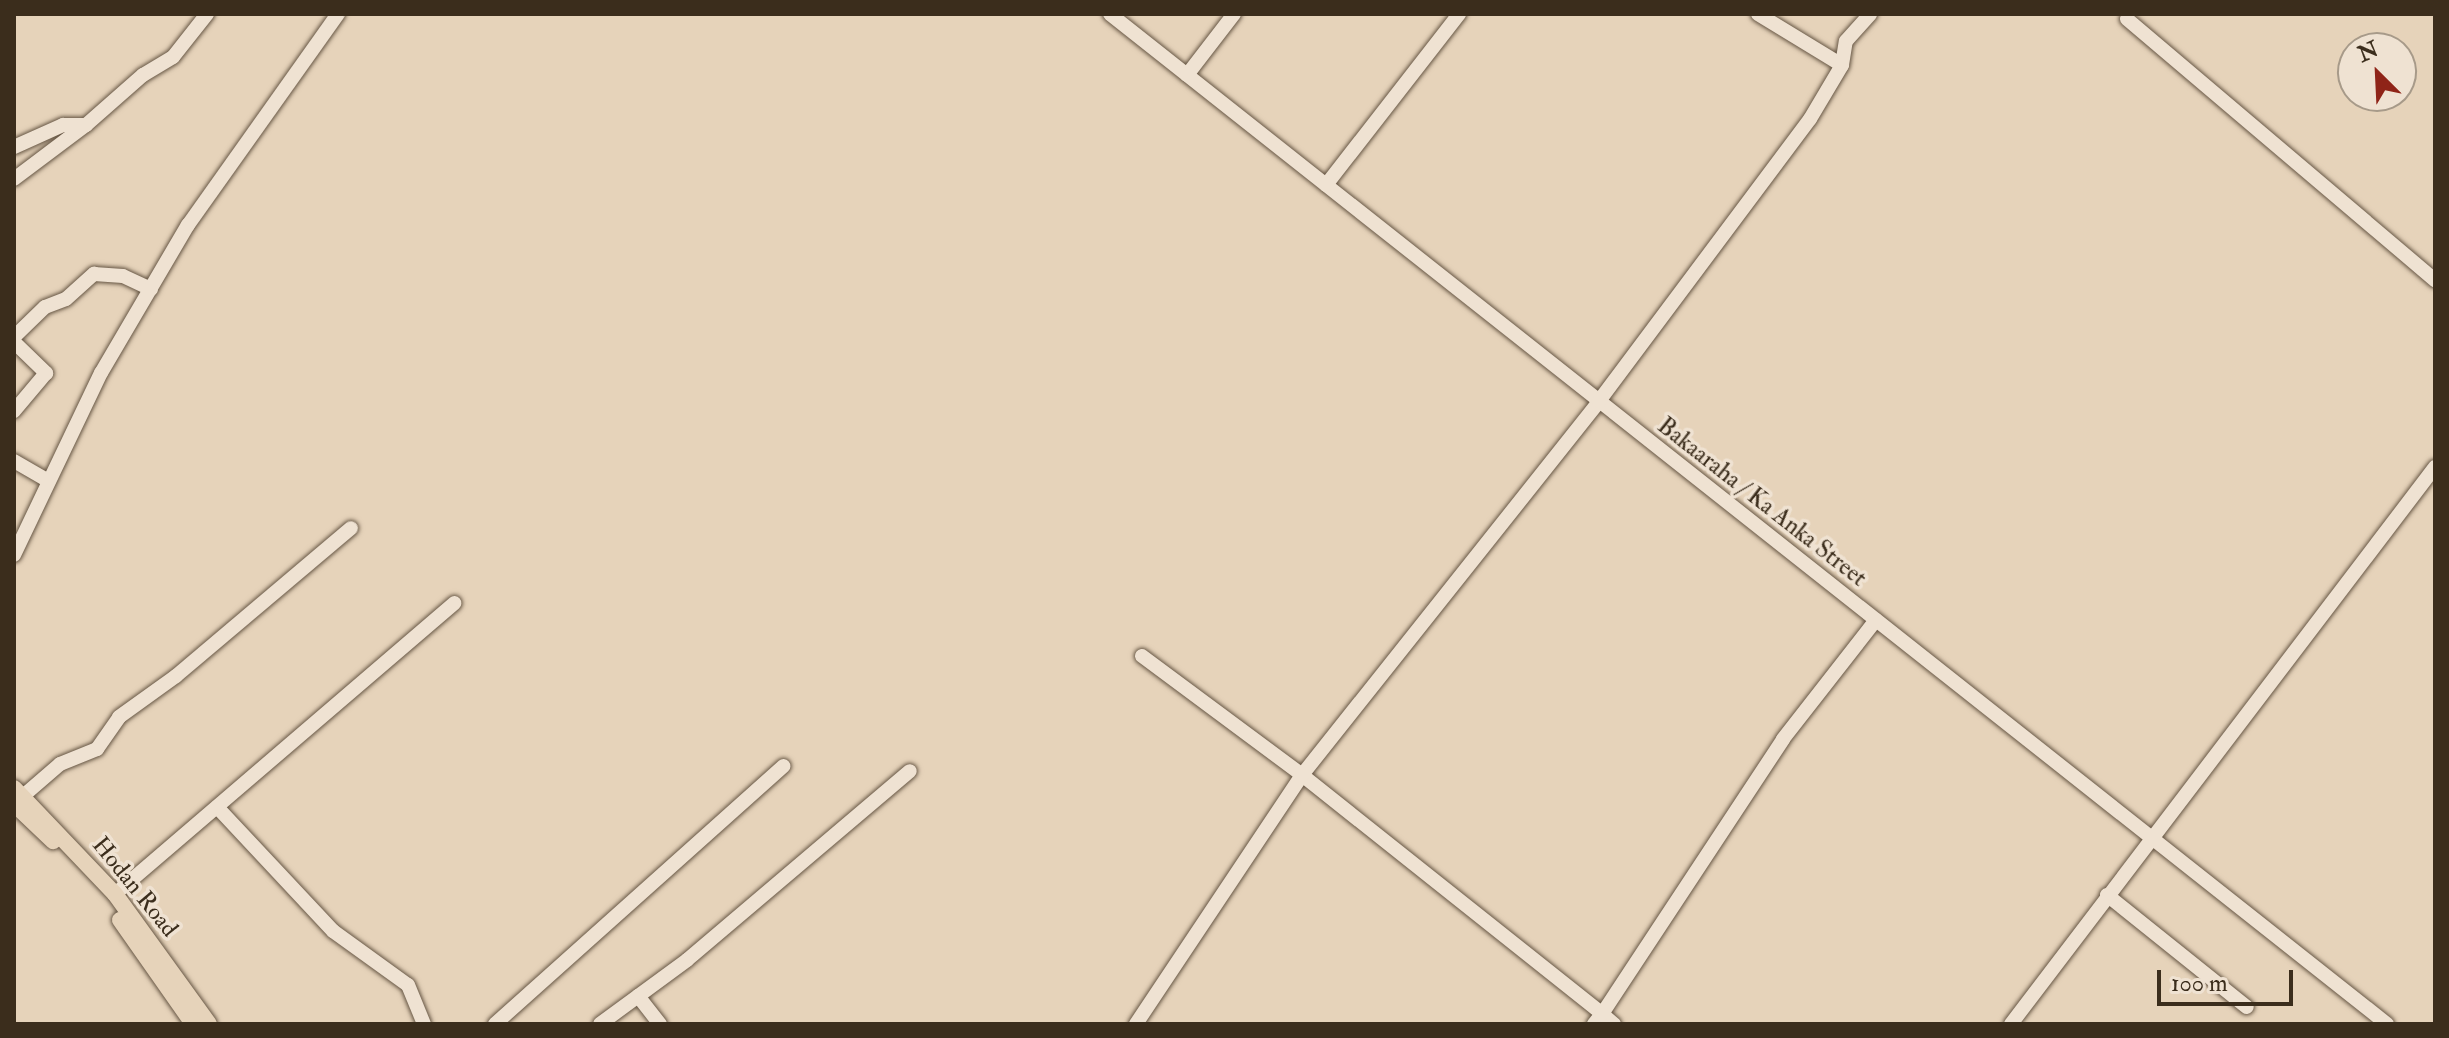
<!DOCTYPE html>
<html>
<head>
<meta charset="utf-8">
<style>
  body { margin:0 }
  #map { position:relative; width:2449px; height:1038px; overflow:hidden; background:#e6d3ba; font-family:"IM FELL Double Pica",serif }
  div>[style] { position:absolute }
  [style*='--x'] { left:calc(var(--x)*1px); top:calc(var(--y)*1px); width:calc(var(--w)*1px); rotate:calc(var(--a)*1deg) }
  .roads { filter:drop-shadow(0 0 2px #665644) drop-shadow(0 0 2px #665644) }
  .minor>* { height:14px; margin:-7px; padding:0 7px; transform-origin:7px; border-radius:7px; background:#efe2d2 }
  .major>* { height:16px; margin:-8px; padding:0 8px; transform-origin:8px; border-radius:8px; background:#e6d3ba }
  span { translate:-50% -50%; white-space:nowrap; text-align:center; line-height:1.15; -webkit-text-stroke:7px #efe2d2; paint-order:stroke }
  .street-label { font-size:24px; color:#3b2d1c }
  .frame { position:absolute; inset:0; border:16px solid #3b2d1c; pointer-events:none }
  .north { position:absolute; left:2337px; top:32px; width:80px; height:80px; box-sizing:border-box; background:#efe2d2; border:2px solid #a79a89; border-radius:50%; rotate:336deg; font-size:22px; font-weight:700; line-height:32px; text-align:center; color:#3b2d1c }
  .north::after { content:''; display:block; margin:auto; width:28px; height:36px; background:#8f2418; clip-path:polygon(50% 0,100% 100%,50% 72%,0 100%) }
  .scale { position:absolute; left:2157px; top:970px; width:136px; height:36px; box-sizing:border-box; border:4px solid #3b2d1c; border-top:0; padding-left:10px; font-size:24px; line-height:28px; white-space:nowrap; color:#3b2d1c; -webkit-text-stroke:6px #efe2d2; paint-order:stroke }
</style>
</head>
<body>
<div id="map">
  <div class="roads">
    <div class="minor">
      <div style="--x:1110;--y:14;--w:1628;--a:38.34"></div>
      <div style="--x:1758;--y:14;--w:98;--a:31.3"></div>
      <div style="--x:2127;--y:19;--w:404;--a:40.3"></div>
      <div style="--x:1187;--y:75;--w:77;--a:-52.4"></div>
      <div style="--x:14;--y:147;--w:54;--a:-24.2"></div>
      <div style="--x:63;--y:125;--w:23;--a:0"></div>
      <div style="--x:86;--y:125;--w:76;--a:-41.3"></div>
      <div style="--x:143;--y:75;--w:35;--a:-31"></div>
      <div style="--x:173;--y:57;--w:55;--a:-51.7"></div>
      <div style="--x:14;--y:179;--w:90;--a:-36.9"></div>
      <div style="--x:1326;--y:185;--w:217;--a:-52.1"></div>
      <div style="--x:14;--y:337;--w:43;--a:-44.1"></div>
      <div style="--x:45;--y:307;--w:22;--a:-21"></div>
      <div style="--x:66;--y:299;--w:38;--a:-42"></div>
      <div style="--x:94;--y:274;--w:29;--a:4"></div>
      <div style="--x:123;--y:276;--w:31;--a:25"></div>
      <div style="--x:14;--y:342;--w:45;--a:44.1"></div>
      <div style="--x:46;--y:373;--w:50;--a:130.1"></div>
      <div style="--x:14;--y:461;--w:39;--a:30"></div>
      <div style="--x:14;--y:555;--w:202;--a:-64.5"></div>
      <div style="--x:101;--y:373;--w:172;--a:-59.6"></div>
      <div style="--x:188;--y:225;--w:259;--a:-54.6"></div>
      <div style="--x:1142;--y:656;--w:199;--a:36.6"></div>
      <div style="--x:1302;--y:775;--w:384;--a:38.5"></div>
      <div style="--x:1602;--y:1014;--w:13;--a:129"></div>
      <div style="--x:23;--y:796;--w:49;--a:-40.9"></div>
      <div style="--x:60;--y:764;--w:40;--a:-22"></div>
      <div style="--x:97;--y:749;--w:39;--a:-55"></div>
      <div style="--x:119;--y:717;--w:70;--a:-35.7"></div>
      <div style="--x:176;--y:676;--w:229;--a:-40.2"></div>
      <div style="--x:217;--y:807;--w:170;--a:46.9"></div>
      <div style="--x:333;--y:931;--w:92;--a:35.8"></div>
      <div style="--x:408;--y:985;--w:42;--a:67.7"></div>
      <div style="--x:115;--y:894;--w:447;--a:-40.6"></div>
      <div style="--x:2107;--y:895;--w:179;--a:38.7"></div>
      <div style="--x:638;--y:996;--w:36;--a:52"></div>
      <div style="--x:495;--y:1024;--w:387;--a:-41.8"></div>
      <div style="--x:600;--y:1024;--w:108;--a:-36.3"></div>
      <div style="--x:687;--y:960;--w:292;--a:-40.3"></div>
      <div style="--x:1136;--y:1024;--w:299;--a:-56.3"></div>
      <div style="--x:1302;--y:775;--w:478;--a:-51.5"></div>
      <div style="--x:1599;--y:401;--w:352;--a:-53.2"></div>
      <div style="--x:1810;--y:119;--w:63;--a:-59.3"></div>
      <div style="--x:1842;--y:65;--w:24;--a:-81"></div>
      <div style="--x:1846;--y:41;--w:36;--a:-48"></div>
      <div style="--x:1614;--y:1024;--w:16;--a:-140"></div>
      <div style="--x:1602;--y:1014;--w:329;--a:-56.6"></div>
      <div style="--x:1783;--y:739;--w:151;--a:-52"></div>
      <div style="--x:2011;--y:1024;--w:700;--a:-52.72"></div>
    </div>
    <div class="major">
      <div style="--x:14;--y:788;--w:146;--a:46.4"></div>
      <div style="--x:115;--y:894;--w:160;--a:54.1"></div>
      <div style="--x:14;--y:804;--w:54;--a:43.5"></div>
      <div style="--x:120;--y:920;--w:127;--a:54.9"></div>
    </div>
  </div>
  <div class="street-label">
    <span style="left:1762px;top:502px;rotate:38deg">Bakaaraha / Ka Anka Street</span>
    <span style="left:135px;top:887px;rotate:51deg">Hodan Road</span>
  </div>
  <div class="frame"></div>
  <div class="north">N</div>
  <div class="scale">100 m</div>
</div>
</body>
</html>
